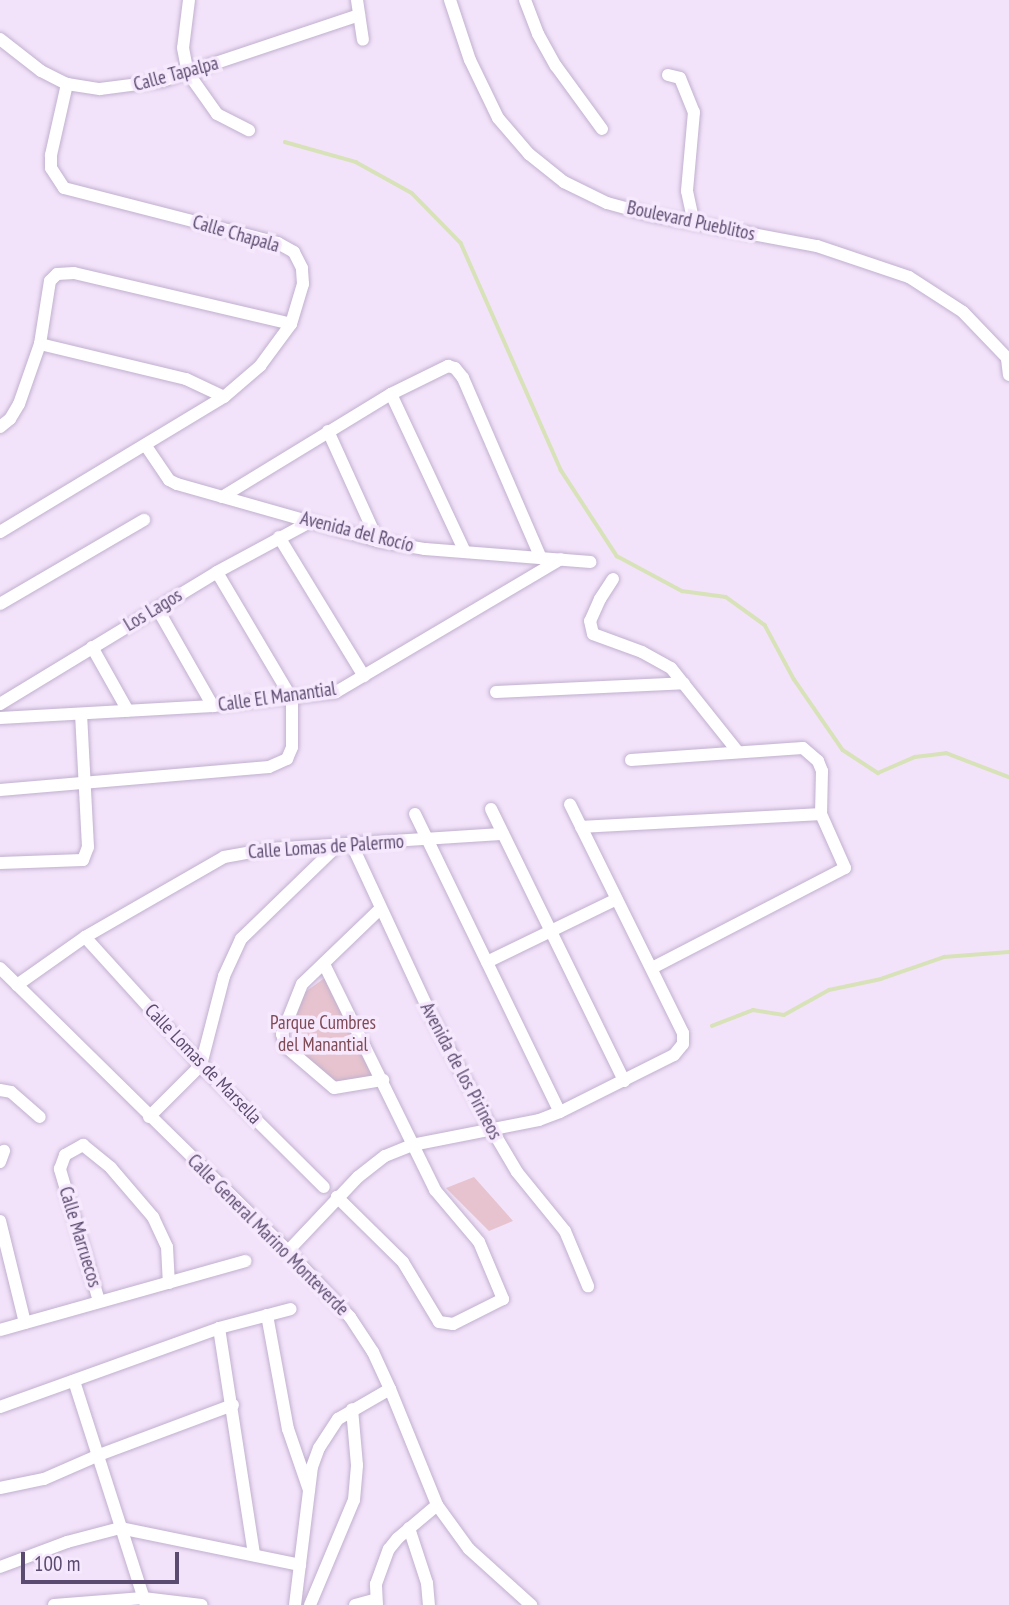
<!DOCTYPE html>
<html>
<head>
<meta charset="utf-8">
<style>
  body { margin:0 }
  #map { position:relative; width:1009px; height:1605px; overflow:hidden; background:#f3e3fa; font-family:"PT Sans Narrow",sans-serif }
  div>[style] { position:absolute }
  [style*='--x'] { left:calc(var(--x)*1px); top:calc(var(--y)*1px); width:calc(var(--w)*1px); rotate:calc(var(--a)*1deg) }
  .green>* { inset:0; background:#e6c3ce }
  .stream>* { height:3.5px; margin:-1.75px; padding:0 1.75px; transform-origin:1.75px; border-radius:1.75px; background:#d8e2b9 }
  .roads { filter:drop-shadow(0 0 2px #c1b0cf) drop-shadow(0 0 2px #c1b0cf) }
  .minor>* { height:12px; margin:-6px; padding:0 6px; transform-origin:6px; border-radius:6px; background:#fff }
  span { translate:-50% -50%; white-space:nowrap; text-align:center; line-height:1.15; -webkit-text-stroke:7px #f7e9fd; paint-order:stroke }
  .street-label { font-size:19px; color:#5c4b70 }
  .park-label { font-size:19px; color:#804a55 }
  .scale { position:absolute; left:21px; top:1552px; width:158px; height:32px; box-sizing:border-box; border:4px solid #5c4b70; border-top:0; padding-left:9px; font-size:21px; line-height:24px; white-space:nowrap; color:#5c4b70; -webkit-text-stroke:5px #f7e9fd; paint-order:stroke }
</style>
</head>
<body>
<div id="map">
  <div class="green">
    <div style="clip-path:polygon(326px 977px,378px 1076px,336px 1086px,291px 1043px,301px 995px)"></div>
    <div style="clip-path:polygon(474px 1177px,513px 1221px,489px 1231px,446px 1188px)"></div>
  </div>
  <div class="stream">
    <div style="--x:285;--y:142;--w:74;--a:15.7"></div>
    <div style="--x:356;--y:162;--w:64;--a:29"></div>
    <div style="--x:412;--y:193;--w:70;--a:45.6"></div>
    <div style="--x:461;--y:243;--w:248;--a:66.2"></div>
    <div style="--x:561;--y:470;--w:103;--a:56.9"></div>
    <div style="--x:617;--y:556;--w:74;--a:28.3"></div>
    <div style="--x:682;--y:591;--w:44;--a:7.8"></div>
    <div style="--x:726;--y:597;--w:48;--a:35.7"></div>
    <div style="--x:765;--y:625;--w:61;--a:61.8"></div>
    <div style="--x:794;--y:679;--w:86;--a:55.4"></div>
    <div style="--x:843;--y:750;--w:42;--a:33.3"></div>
    <div style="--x:878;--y:773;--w:40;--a:-23.4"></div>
    <div style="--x:915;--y:757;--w:31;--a:-7"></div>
    <div style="--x:946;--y:753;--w:67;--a:20.9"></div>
    <div style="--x:712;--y:1026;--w:44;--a:-21.3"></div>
    <div style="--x:753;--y:1010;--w:31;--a:9"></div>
    <div style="--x:784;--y:1015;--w:51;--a:-29.1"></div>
    <div style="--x:829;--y:990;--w:53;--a:-11.9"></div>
    <div style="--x:881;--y:979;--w:67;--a:-19.2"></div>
    <div style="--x:944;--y:957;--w:65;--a:-4.4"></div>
  </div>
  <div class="roads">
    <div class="minor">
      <div style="--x:189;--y:0;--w:48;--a:97.1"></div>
      <div style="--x:183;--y:48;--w:25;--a:79"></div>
      <div style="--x:188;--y:73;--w:50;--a:54.7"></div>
      <div style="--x:217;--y:114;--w:36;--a:27"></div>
      <div style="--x:357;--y:0;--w:40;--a:81.5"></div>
      <div style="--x:450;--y:0;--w:63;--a:71.6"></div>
      <div style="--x:470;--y:60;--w:64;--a:64.2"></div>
      <div style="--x:498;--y:118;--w:48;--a:49.3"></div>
      <div style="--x:529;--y:154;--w:45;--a:38.7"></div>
      <div style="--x:564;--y:182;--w:48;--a:26"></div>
      <div style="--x:607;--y:203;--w:46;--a:15.3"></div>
      <div style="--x:651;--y:215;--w:169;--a:10.6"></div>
      <div style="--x:817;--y:246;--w:97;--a:18.6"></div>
      <div style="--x:909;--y:277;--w:64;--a:32.9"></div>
      <div style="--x:963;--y:312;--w:66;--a:46.2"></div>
      <div style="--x:525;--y:0;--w:36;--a:69"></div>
      <div style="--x:538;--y:34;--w:37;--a:61"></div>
      <div style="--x:556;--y:66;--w:78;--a:53.9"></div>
      <div style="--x:0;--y:39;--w:52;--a:38"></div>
      <div style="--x:41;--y:71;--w:29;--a:27"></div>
      <div style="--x:67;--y:84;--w:33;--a:9"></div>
      <div style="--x:100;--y:89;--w:63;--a:-7.4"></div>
      <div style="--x:162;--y:81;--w:208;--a:-18.5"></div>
      <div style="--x:668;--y:75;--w:12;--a:14"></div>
      <div style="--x:680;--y:78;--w:37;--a:68"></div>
      <div style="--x:694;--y:112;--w:79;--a:95.1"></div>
      <div style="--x:687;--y:191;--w:33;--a:78"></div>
      <div style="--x:40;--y:344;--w:150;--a:13.5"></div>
      <div style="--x:186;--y:379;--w:42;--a:25.3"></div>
      <div style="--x:1007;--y:359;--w:16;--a:83"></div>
      <div style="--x:391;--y:394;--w:172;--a:64.9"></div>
      <div style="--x:0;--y:427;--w:13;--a:-39"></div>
      <div style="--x:10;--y:419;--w:17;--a:-59"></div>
      <div style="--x:19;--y:404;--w:64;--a:-70.7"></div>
      <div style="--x:40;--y:344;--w:64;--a:-81"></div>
      <div style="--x:50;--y:281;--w:10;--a:-45"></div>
      <div style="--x:57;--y:274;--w:17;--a:-3"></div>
      <div style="--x:74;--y:273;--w:223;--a:13.2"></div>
      <div style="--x:328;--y:431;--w:121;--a:65.6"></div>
      <div style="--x:146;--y:446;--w:41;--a:55.9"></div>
      <div style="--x:169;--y:480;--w:9;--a:27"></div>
      <div style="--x:177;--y:484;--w:209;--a:15.8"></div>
      <div style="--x:378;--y:541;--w:48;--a:9.7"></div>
      <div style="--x:425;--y:549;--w:166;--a:4.5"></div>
      <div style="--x:222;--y:497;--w:198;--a:-31.4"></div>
      <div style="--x:391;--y:394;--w:64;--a:-26.2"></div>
      <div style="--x:448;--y:366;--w:7;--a:16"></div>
      <div style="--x:455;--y:368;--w:13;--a:51"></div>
      <div style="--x:463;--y:378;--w:194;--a:66.6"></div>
      <div style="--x:0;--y:532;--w:262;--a:-31.1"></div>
      <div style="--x:224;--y:397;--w:48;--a:-40.7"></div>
      <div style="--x:260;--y:366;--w:52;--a:-53.6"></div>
      <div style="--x:291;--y:324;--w:42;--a:-73.3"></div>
      <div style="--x:303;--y:284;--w:16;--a:-94"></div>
      <div style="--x:302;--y:268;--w:18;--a:-117"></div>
      <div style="--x:294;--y:252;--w:18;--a:-151"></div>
      <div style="--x:278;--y:243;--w:221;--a:-165.6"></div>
      <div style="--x:64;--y:188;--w:24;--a:-123"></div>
      <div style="--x:51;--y:168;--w:13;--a:-90"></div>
      <div style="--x:51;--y:155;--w:73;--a:-77.3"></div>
      <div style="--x:279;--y:537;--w:163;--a:58.6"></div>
      <div style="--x:613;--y:579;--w:24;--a:123"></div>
      <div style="--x:600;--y:599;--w:24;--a:114"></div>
      <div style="--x:590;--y:621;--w:13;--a:77"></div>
      <div style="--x:593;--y:634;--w:52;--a:20.2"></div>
      <div style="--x:642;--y:652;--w:33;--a:29"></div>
      <div style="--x:671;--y:668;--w:107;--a:51.4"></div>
      <div style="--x:0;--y:604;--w:167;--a:-30.3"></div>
      <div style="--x:157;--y:608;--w:113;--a:60.3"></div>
      <div style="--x:92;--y:647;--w:73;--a:60.6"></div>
      <div style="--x:496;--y:692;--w:188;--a:-2.7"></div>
      <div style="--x:0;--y:704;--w:254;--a:-31.3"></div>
      <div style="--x:217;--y:572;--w:106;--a:-28.3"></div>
      <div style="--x:0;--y:718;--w:213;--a:-3.2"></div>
      <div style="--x:213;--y:706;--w:124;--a:-6.5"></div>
      <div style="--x:336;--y:692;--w:261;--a:-30.6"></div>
      <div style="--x:631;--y:760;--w:172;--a:-4"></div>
      <div style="--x:803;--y:748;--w:20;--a:41"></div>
      <div style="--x:818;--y:761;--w:11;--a:68"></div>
      <div style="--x:822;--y:771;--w:43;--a:91.3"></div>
      <div style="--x:821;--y:814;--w:59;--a:66"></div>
      <div style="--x:845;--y:868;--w:217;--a:152.6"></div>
      <div style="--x:0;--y:790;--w:270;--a:-4.9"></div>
      <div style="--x:269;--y:767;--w:20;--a:-24"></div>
      <div style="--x:287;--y:759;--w:13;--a:-67"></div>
      <div style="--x:292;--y:747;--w:48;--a:-90"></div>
      <div style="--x:292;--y:699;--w:147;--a:-120.6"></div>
      <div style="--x:491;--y:809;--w:303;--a:63.9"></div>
      <div style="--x:415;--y:814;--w:331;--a:64.1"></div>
      <div style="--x:581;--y:827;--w:240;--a:-3.1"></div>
      <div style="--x:352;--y:845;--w:183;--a:65.1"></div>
      <div style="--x:429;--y:1011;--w:132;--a:62.1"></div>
      <div style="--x:491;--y:1128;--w:51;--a:59.4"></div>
      <div style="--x:517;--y:1172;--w:76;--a:50.9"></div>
      <div style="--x:565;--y:1231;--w:60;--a:67.3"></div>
      <div style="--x:0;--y:863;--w:83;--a:-2.1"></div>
      <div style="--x:83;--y:860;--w:14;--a:-69"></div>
      <div style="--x:88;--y:847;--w:133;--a:-93"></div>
      <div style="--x:380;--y:909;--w:108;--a:136.1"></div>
      <div style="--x:302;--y:984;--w:54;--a:111.8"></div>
      <div style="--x:282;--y:1034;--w:14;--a:73"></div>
      <div style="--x:286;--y:1047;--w:63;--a:40.5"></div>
      <div style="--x:334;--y:1088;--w:50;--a:-9.3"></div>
      <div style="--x:85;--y:937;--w:173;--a:47.8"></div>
      <div style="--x:201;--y:1065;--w:173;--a:44.8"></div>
      <div style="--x:487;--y:962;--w:144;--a:-25.9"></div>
      <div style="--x:324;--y:964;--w:252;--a:63.8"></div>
      <div style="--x:435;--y:1190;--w:68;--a:49.8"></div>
      <div style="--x:479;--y:1242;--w:62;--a:67.2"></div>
      <div style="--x:503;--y:1299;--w:56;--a:153.4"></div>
      <div style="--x:453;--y:1324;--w:14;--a:-172"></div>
      <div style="--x:439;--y:1322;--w:70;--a:-121"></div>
      <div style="--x:403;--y:1262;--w:93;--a:-135.4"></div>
      <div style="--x:0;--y:968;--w:404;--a:44.5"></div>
      <div style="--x:288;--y:1251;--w:91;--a:46.8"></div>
      <div style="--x:350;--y:1317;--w:42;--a:56.7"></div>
      <div style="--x:373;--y:1352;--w:41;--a:65.3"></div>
      <div style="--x:390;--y:1389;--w:125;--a:67.9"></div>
      <div style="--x:437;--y:1505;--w:54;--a:54"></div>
      <div style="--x:469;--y:1549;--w:84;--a:42.1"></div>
      <div style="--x:17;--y:985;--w:83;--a:-35.2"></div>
      <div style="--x:85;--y:937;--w:160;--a:-29.9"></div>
      <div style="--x:224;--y:857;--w:46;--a:-10.1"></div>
      <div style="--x:269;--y:849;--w:234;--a:-3.7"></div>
      <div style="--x:0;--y:1090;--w:11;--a:10"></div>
      <div style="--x:11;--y:1092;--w:38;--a:41"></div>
      <div style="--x:149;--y:1117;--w:74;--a:-45"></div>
      <div style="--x:201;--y:1065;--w:92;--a:-75.5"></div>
      <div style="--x:224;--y:976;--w:41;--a:-65.3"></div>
      <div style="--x:241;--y:939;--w:134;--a:-44.1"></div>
      <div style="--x:0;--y:1162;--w:12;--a:-70"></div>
      <div style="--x:0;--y:1221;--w:105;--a:76.2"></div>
      <div style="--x:288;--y:1251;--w:102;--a:-46.6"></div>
      <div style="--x:358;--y:1177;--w:34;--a:-38"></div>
      <div style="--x:385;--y:1156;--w:29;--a:-22"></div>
      <div style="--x:412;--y:1145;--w:129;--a:-11.1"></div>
      <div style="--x:539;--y:1120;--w:22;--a:-21"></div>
      <div style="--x:560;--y:1112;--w:127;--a:-26.6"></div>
      <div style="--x:674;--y:1055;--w:14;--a:-51"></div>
      <div style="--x:683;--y:1044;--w:11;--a:-90"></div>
      <div style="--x:683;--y:1033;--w:255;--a:-116.3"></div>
      <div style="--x:99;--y:1301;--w:138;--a:-106.5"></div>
      <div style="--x:60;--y:1169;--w:15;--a:-70"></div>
      <div style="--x:65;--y:1155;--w:21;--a:-29"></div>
      <div style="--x:83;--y:1145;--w:36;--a:39"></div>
      <div style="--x:111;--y:1168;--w:65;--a:49.4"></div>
      <div style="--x:153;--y:1217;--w:33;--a:65"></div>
      <div style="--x:167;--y:1247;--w:36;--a:87"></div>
      <div style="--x:267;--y:1315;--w:116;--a:79.6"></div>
      <div style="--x:288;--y:1429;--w:65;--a:71"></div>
      <div style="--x:219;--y:1328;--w:230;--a:81.2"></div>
      <div style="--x:0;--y:1330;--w:255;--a:-15.7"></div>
      <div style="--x:74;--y:1381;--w:235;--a:72.2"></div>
      <div style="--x:0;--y:1407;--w:233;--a:-19.8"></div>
      <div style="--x:219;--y:1328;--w:74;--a:-14.8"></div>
      <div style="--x:0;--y:1488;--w:45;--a:-11.6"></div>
      <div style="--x:44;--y:1479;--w:60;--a:-23.6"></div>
      <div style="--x:99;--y:1455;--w:143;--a:-20.5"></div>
      <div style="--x:409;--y:1528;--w:58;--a:71.9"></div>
      <div style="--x:427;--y:1583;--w:22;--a:85"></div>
      <div style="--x:0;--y:1567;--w:72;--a:-20.5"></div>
      <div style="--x:67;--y:1542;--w:55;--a:-14.8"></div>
      <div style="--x:120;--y:1528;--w:184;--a:11.6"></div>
      <div style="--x:54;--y:1605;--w:89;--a:-4.5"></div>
      <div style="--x:143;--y:1598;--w:59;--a:6.8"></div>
      <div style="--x:295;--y:1605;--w:139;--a:-83"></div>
      <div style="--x:312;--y:1467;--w:20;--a:-70"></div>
      <div style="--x:319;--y:1448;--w:35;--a:-57"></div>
      <div style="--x:338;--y:1419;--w:60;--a:-30"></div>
      <div style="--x:310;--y:1605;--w:114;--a:-67.3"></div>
      <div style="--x:354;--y:1500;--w:35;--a:-85"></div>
      <div style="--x:357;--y:1465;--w:56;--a:-95.1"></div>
      <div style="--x:355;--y:1605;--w:20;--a:-15"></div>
      <div style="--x:377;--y:1605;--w:21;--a:-93"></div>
      <div style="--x:376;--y:1584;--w:37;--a:-70"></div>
      <div style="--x:389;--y:1549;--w:14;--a:-51"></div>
      <div style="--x:398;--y:1538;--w:51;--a:-40.2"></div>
    </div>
  </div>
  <div class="street-label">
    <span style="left:176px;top:74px;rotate:-15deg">Calle Tapalpa</span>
    <span style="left:691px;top:221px;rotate:12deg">Boulevard Pueblitos</span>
    <span style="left:236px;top:234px;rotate:16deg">Calle Chapala</span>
    <span style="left:357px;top:532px;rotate:14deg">Avenida del Rocío</span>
    <span style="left:153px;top:610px;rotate:-31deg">Los Lagos</span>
    <span style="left:277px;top:697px;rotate:-8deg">Calle El Manantial</span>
    <span style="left:326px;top:847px;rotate:-4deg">Calle Lomas de Palermo</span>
    <span style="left:203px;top:1064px;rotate:46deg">Calle Lomas de Marsella</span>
    <span style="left:461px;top:1071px;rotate:62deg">Avenida de los Pirineos</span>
    <span style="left:268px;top:1235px;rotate:45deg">Calle General Marino Monteverde</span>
    <span style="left:80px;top:1237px;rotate:73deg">Calle Marruecos</span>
  </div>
  <div class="park-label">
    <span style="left:323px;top:1034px">Parque Cumbres<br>del Manantial</span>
  </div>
  <div class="scale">100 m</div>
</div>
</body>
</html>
